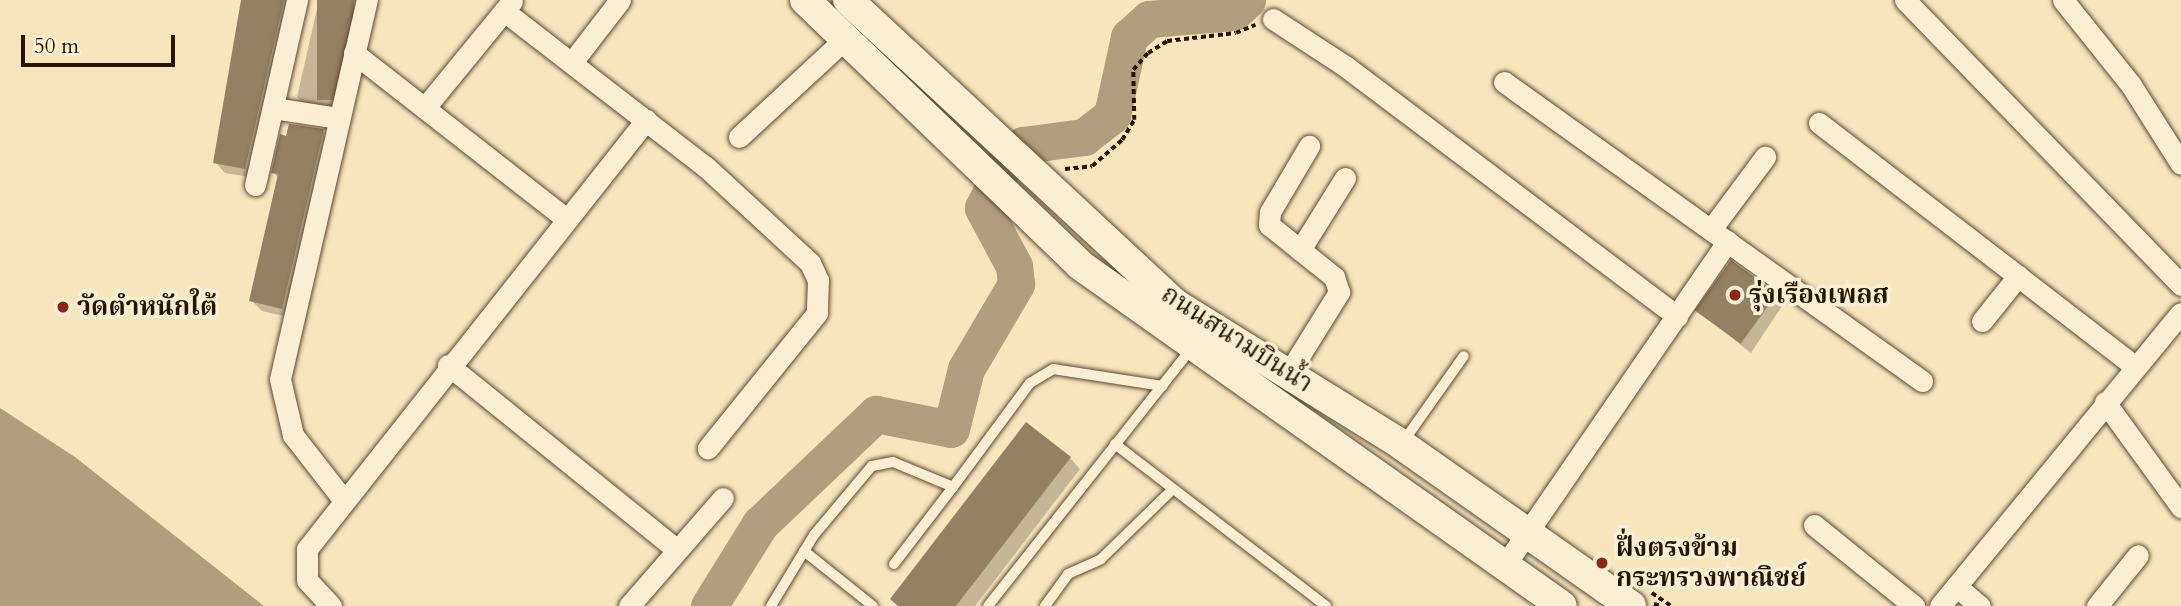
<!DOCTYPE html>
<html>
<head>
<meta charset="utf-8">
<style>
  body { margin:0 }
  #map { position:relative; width:2181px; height:606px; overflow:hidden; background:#f7e5bc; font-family:Cardo,"Noto Serif Thai",serif }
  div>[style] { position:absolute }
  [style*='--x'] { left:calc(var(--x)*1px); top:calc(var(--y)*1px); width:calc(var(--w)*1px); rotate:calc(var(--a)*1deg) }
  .water>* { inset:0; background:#b19e7c }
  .shadow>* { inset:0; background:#0003 }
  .river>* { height:37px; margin:-18.5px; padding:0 18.5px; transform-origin:18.5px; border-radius:18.5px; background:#b19e7c }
  .building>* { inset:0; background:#948162; transform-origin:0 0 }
  .path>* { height:3.5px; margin-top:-1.75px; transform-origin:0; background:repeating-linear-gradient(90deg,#281500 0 5px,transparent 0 8.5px) }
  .roads { filter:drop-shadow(0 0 2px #5c492f) drop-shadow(0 0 2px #5c492f) }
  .service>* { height:10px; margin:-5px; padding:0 5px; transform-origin:5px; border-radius:5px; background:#faeed3 }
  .minor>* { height:21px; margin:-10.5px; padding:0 10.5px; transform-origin:10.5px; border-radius:10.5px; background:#faeed3 }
  .secondary>* { height:30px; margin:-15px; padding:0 15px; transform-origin:15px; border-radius:15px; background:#faeed3 }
  .dots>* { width:19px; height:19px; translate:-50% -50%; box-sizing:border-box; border:4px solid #faeed3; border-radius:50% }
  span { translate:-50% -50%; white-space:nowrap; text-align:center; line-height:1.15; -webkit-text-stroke:7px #faeed3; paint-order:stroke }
  .poi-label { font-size:26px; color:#281500; font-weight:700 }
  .left { translate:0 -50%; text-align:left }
  .street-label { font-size:26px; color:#281500 }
  .scale { position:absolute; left:21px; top:35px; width:154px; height:32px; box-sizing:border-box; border:4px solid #281500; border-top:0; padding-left:9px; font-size:21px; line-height:24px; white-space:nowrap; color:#281500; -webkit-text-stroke:5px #faeed3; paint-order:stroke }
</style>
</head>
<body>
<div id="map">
  <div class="water">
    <div style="clip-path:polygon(0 408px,75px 457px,264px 606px,0 606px)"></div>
  </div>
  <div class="shadow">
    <div style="clip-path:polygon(243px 0,294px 0,256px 178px,225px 173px,215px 162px)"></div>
    <div style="clip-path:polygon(319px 0,366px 0,340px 113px,308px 108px,297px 97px)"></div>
    <div style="clip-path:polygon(323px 131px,334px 141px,292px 318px,262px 311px,251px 300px,279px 179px,273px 172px,288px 138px)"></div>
    <div style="clip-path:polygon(1775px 295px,1784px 303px,1751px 353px,1698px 311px)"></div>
    <div style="clip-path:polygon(1070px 458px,1080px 469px,975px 606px,899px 606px)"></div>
  </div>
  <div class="river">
    <div style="--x:709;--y:606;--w:97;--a:-58.1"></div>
    <div style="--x:760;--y:524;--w:160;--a:-43.5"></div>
    <div style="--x:876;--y:414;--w:76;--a:11.3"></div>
    <div style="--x:951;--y:429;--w:62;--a:-76"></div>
    <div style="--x:966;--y:369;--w:99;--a:-59.5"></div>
    <div style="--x:1016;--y:284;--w:18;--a:-96"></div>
    <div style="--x:1014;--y:266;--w:66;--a:-118.1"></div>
    <div style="--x:983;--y:208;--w:54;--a:-63.4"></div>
    <div style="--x:1007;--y:160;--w:22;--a:-43"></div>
    <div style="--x:1023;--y:145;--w:62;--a:-7.5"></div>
    <div style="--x:1084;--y:137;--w:36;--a:-38"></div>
    <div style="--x:1112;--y:115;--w:80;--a:-77.7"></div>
    <div style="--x:1129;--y:37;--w:27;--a:-42"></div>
    <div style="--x:1149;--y:19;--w:85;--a:-4.7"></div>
    <div style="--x:1234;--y:12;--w:18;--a:-43"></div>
  </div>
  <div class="building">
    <div style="clip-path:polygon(241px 0,284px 0,245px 169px,213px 163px)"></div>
    <div style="left:317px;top:0;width:37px;height:100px"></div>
    <div style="clip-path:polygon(289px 124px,324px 129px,282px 309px,249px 301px,278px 174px,271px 173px,280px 134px,286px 136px)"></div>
    <div style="left:1731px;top:260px;width:57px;height:62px;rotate:36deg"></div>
    <div style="clip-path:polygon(1026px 422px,1071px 457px,956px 606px,898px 606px,890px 599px)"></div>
  </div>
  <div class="path">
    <div style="--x:1065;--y:169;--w:27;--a:-6"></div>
    <div style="--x:1092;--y:166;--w:40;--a:-41"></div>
    <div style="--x:1122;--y:140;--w:23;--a:-59"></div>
    <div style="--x:1134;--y:120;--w:50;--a:-91.1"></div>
    <div style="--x:1133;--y:70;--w:23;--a:-49"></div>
    <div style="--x:1148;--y:53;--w:22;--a:-32"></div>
    <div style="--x:1167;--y:41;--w:69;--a:-6.6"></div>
    <div style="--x:1236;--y:33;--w:21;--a:-23"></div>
    <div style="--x:1652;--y:593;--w:23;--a:34"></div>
    <div style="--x:1654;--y:604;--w:7;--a:16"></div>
  </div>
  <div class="roads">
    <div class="service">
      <div style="--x:1403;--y:442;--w:105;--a:-54.7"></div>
      <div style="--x:1115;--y:444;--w:266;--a:37.5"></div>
      <div style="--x:804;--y:551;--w:88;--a:38.6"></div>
      <div style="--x:894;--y:564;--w:97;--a:-52.5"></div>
      <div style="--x:771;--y:606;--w:83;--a:-58.8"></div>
      <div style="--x:814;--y:535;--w:90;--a:-50"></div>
      <div style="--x:872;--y:466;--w:21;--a:-11"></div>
      <div style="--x:893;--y:462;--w:65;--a:22.6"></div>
      <div style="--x:953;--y:487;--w:129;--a:-53.5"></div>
      <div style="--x:1030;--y:383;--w:27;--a:-31"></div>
      <div style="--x:1053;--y:369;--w:111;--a:8.8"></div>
      <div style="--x:988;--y:606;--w:328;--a:-51.7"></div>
      <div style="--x:1045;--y:606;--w:39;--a:-54"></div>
      <div style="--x:1068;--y:574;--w:36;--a:-24"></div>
      <div style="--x:1101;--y:559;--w:100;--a:-44.2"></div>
    </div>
    <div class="minor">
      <div style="--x:1905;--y:0;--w:397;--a:45.9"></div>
      <div style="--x:2063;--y:0;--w:109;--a:51.3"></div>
      <div style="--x:2131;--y:85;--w:93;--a:57.7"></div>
      <div style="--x:504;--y:11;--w:255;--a:37.7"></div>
      <div style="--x:706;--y:167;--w:142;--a:42.7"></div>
      <div style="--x:810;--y:263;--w:19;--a:65"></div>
      <div style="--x:818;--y:280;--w:33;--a:92"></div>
      <div style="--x:817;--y:313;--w:174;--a:128.9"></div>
      <div style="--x:1273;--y:19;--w:86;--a:33.1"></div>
      <div style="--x:1345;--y:66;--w:416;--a:37"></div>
      <div style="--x:354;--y:53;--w:268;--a:38"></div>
      <div style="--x:573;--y:61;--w:77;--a:-52.4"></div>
      <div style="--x:1504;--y:82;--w:514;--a:35.58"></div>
      <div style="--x:427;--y:105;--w:134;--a:-50.7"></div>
      <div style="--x:273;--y:108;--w:67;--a:8.6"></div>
      <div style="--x:1819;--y:123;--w:399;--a:37.6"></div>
      <div style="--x:739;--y:137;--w:146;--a:-42.8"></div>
      <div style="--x:255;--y:185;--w:190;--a:-77.2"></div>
      <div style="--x:1712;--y:228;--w:89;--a:-53.3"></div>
      <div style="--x:1300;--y:250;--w:85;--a:-58"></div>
      <div style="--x:1982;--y:321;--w:58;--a:-51.3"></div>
      <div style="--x:448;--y:365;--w:293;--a:38.9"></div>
      <div style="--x:1288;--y:374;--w:97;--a:-58.1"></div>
      <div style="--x:1339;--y:292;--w:16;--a:-108"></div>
      <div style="--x:1334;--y:277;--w:83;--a:-141.3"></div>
      <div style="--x:1269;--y:225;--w:13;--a:-86"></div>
      <div style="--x:1270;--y:212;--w:77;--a:-59.4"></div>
      <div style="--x:2105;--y:402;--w:130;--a:54.1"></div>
      <div style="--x:342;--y:498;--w:80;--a:-127.9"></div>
      <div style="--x:293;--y:435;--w:57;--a:-103.1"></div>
      <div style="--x:280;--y:379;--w:389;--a:-77.1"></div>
      <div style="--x:1814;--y:525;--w:129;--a:39"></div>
      <div style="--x:1505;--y:565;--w:393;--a:-55.5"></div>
      <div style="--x:1956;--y:586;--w:31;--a:40"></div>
      <div style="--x:331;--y:606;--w:35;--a:-133"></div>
      <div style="--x:307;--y:580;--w:31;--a:-90"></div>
      <div style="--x:307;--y:549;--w:547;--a:-51.68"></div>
      <div style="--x:629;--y:606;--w:143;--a:-49"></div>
      <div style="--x:1940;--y:606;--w:379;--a:-50.6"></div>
      <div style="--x:2097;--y:606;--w:65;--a:-51.2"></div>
    </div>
    <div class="secondary">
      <div style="--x:805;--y:0;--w:382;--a:43.9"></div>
      <div style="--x:1080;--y:265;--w:590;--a:35.28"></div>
      <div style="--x:848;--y:0;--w:446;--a:42.9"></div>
      <div style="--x:1175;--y:304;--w:267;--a:31.8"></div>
      <div style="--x:1402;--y:445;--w:280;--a:35.1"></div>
    </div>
  </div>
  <div class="dots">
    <div style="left:1735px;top:295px;background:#8f2418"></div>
    <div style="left:63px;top:307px;background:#8f2418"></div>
    <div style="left:1602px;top:563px;background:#8f2418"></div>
  </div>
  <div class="poi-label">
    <span class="left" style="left:1749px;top:295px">รุ่งเรืองเพลส</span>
    <span class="left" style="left:77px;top:307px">วัดตำหนักใต้</span>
    <span class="left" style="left:1616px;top:563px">ฝั่งตรงข้าม<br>กระทรวงพาณิชย์</span>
  </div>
  <div class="street-label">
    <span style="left:1237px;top:339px;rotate:33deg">ถนนสนามบินน้ำ</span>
  </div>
  <div class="scale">50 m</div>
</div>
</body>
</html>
